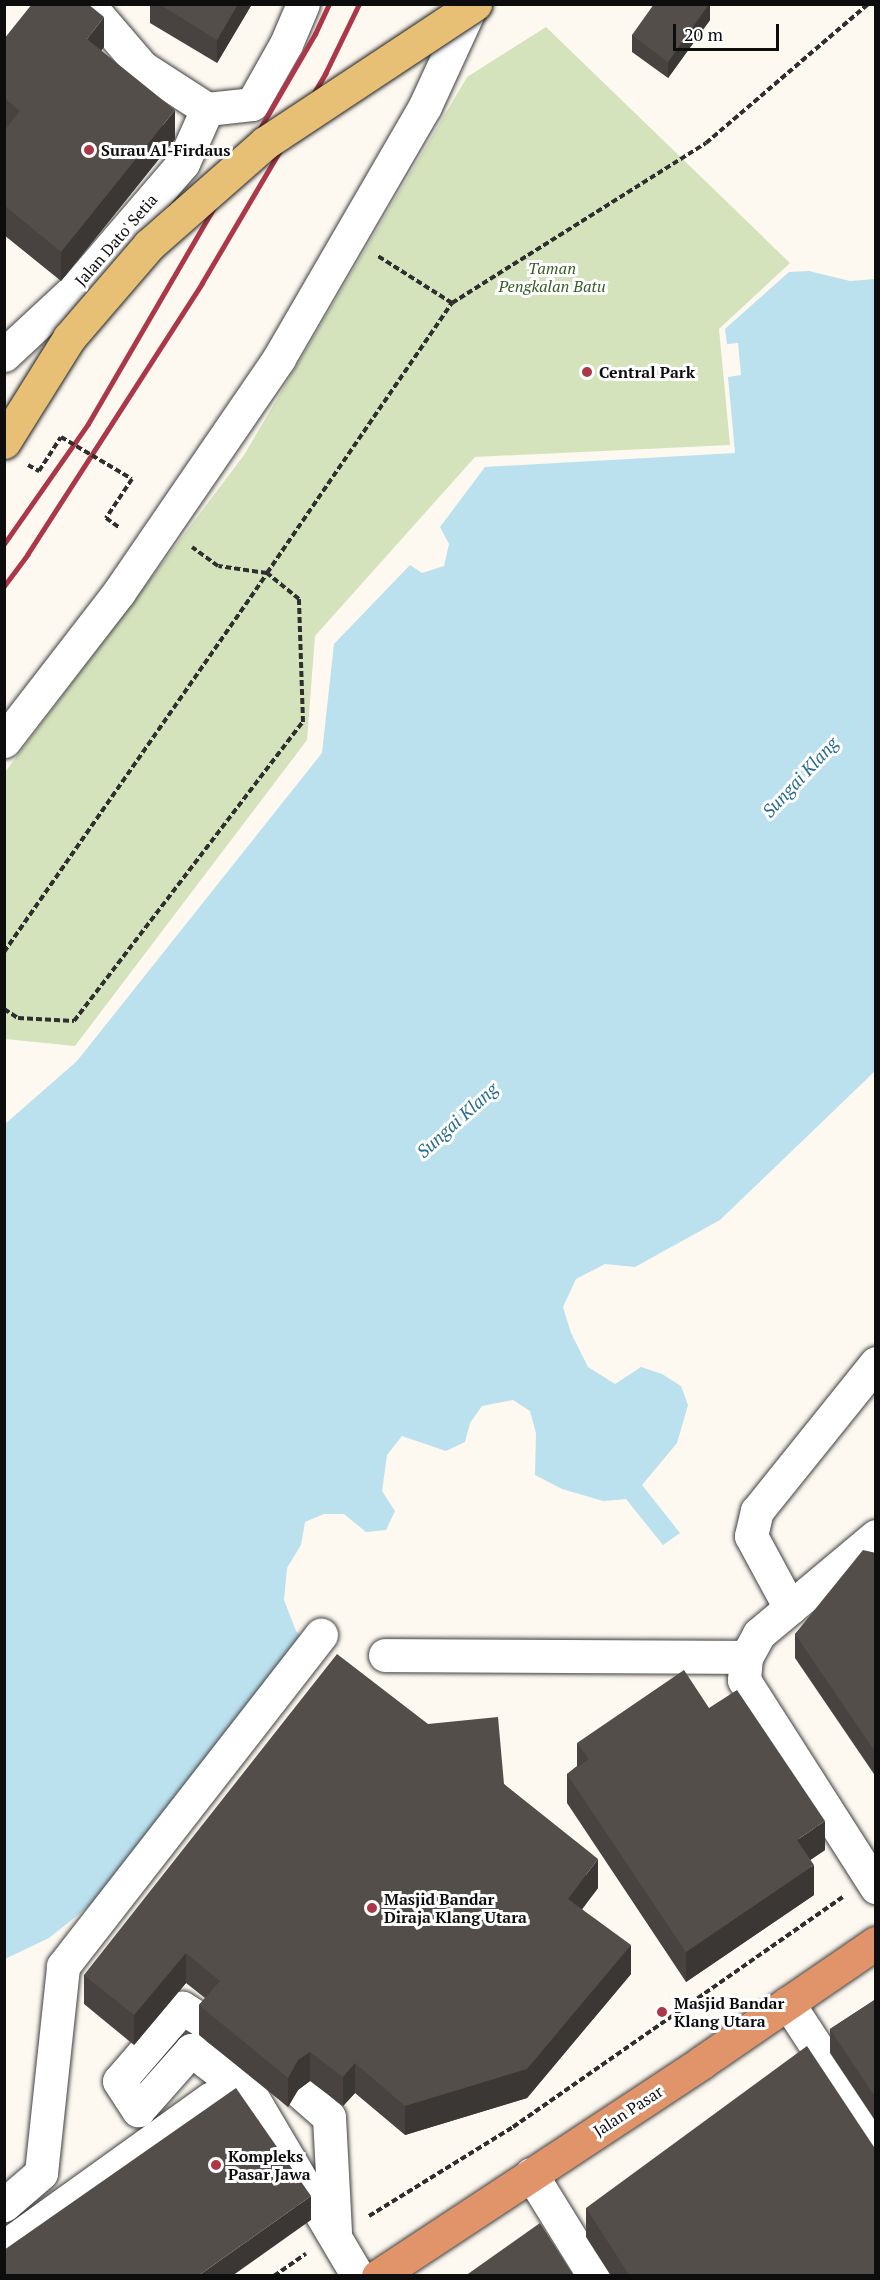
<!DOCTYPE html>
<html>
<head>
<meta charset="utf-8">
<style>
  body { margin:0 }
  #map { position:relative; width:880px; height:2280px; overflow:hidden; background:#fdf9f0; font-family:"PT Serif",serif }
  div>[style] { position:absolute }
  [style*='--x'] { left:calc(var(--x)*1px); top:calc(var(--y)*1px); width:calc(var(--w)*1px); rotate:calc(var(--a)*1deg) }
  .green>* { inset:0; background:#d5e3bd }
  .water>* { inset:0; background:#bbe0ee }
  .path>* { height:4px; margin-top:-2px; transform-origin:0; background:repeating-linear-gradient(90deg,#2f2f2f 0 6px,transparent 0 9px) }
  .roads { filter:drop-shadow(0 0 2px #404040) drop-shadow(0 0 2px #404040) }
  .minor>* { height:33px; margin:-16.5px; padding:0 16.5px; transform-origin:16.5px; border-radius:16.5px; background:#fff }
  .highway>* { height:33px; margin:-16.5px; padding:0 16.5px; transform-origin:16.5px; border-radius:16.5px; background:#e19469 }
  .rail>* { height:4.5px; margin:-2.25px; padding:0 2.25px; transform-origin:2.25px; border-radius:2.25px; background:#ab3749 }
  .path-bridge>* { height:4px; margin-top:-2px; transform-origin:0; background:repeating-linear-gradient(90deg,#2f2f2f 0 6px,transparent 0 9px) }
  .bridges { filter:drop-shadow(0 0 2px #1e1e1e) drop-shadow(0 0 2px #1e1e1e) }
  .major-bridge>* { height:33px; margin:-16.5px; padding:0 16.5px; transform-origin:16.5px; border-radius:16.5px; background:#e7c076 }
  .wall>* { inset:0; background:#484340 }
  .shaded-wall>* { inset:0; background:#3b3734 }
  .building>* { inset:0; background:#544e4b }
  .dots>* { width:16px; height:16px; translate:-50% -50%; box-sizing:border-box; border:3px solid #fff; border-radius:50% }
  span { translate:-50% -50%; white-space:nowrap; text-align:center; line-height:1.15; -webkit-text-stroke:6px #fff; paint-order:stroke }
  .poi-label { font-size:16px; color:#0d0d0d; font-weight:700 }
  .left { translate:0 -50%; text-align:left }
  .street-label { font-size:16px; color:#0d0d0d }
  .park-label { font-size:16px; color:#375c26; font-style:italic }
  .water-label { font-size:18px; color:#276c8f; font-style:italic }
  .frame { position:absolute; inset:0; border:6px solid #0d0d0d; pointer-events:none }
  .scale { position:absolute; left:673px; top:24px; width:106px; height:27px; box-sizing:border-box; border:3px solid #0d0d0d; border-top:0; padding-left:8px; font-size:18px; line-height:21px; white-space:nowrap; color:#0d0d0d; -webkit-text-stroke:4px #fff; paint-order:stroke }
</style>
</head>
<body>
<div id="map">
  <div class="green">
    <div style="clip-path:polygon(546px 27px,790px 263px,719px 329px,730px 445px,475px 457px,315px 636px,307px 740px,75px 1046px,5px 1039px,5px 772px,244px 455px,467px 77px)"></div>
  </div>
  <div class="water">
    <div style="clip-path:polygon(809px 271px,850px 281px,875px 279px,875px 1071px,720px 1220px,635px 1267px,605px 1264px,576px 1279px,563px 1307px,571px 1333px,588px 1367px,615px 1384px,641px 1367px,662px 1374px,681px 1386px,688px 1405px,677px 1443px,642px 1485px,680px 1533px,663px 1545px,626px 1499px,603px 1501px,562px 1489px,535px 1475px,536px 1433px,530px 1411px,513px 1400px,482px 1406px,470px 1423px,465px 1442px,446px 1451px,402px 1436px,387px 1455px,382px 1491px,395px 1511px,386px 1530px,366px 1532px,344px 1514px,324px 1514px,305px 1522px,301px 1545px,287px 1568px,284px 1600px,296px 1631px,309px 1644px,108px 1891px,49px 1938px,5px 1959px,5px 1124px,77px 1061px,322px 753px,334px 644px,410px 565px,422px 573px,444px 566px,449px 544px,440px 527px,485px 467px,735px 453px,728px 377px,741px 375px,738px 343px,727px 344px,725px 329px,789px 272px)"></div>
  </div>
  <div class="path">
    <div style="--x:452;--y:303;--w:300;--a:-32.2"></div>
    <div style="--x:706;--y:143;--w:213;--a:-40.6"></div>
    <div style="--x:28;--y:465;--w:13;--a:29"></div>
    <div style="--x:39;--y:471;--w:40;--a:-57.1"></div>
    <div style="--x:106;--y:518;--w:17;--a:36"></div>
    <div style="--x:4;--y:952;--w:461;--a:-55.2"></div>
    <div style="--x:267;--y:573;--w:49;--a:-171.9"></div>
    <div style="--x:218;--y:566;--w:32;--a:-144"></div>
    <div style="--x:4;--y:1009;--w:17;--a:33"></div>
    <div style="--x:18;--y:1018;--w:56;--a:3.1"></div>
    <div style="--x:74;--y:1021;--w:377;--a:-52.6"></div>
    <div style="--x:303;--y:722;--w:123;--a:-91.9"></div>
    <div style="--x:299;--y:599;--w:41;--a:-140.9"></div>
    <div style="--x:267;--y:573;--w:327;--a:-55.6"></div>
    <div style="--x:452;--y:303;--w:88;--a:-147.6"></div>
    <div style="--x:369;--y:2216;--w:169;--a:-31.7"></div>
    <div style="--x:513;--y:2127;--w:402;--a:-34.9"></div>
    <div style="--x:274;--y:2276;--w:39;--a:-35"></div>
  </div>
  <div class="roads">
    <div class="minor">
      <div style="--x:88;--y:4;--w:83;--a:49.4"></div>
      <div style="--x:142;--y:67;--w:77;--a:32.9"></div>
      <div style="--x:207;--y:109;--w:45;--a:-6.3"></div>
      <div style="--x:252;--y:104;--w:69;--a:-60.5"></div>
      <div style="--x:286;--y:44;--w:43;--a:-67"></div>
      <div style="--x:4;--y:355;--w:97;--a:-42.9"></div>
      <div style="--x:75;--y:289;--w:166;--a:-49.4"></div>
      <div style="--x:183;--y:163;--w:59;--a:-66"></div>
      <div style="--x:4;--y:741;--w:188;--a:-52.3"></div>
      <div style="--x:119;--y:592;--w:283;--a:-55.6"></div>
      <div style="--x:279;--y:358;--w:291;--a:-59.9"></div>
      <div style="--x:425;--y:106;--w:112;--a:-65.3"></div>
      <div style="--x:876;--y:1536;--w:153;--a:140.1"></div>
      <div style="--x:759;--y:1634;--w:26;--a:119"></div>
      <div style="--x:746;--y:1657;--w:23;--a:95"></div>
      <div style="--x:744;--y:1680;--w:246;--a:57.5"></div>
      <div style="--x:790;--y:1608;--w:82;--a:-118.4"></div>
      <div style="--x:751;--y:1536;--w:26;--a:-77"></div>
      <div style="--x:757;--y:1511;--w:190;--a:-51.2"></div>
      <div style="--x:385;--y:1655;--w:361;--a:0.3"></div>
      <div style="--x:788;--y:2003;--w:161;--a:56.9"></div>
      <div style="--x:208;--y:2024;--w:31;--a:-148"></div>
      <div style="--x:182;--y:2008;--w:96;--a:130.8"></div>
      <div style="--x:119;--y:2081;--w:35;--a:57"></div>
      <div style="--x:138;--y:2110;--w:80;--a:-48.5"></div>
      <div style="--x:191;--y:2050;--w:77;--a:37.6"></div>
      <div style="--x:252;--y:2097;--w:208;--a:59.4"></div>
      <div style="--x:298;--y:2090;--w:41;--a:41.1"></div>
      <div style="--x:329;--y:2117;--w:114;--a:87"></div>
      <div style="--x:531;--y:2174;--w:120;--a:58.3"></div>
      <div style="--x:4;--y:2205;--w:49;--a:-40.9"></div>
      <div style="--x:41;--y:2173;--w:208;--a:-83.9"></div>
      <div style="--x:63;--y:1966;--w:420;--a:-52.1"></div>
      <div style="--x:4;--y:2247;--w:255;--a:-35.7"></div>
    </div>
    <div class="highway">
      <div style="--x:378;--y:2276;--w:388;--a:-33.4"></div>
      <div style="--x:702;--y:2062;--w:211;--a:-34.4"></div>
    </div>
  </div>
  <div class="rail">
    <div style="--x:4;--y:544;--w:146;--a:-55"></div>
    <div style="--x:88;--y:424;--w:451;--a:-59.8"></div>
    <div style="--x:315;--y:34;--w:33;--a:-65"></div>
    <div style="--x:4;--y:586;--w:39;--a:-53"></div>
    <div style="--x:27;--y:555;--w:323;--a:-57.2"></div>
    <div style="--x:202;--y:283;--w:243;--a:-59.5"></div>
    <div style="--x:325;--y:74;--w:78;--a:-64.1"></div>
  </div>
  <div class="path-bridge">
    <div style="--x:61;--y:437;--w:82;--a:30.6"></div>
    <div style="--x:132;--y:479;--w:47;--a:123.7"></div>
  </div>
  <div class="bridges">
    <div class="major-bridge">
      <div style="--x:4;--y:442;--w:123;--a:-58"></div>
      <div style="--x:69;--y:338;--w:123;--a:-49.3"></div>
      <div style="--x:149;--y:245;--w:154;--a:-41.3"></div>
      <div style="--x:265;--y:143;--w:252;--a:-33.5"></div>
    </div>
  </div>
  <div class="wall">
    <div style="clip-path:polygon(150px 4px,252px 4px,217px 63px,150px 23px)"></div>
    <div style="clip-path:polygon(710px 4px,710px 20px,668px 78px,632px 52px,632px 35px)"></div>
    <div style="clip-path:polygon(4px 39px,104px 47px,101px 50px,175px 139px,61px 281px,4px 235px,4px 131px,6px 129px,4px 128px)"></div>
    <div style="clip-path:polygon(876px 1553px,876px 1777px,795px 1658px,795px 1634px)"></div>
    <div style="clip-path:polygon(577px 1743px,825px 1850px,810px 1860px,814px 1895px,686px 1982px,567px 1803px,567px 1774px,577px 1766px)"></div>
    <div style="clip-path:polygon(504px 1784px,598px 1888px,582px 1909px,631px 1974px,527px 2098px,405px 2135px,355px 2093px,343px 2106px,310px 2081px,298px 2090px,288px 2107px,199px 2035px,199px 2005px,205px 1998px,186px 1983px,134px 2045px,84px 2004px,84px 1975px)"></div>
    <div style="clip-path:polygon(876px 1999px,876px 2122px,830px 2053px,830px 2029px)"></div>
    <div style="clip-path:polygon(586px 2208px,876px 2276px,611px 2276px,586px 2237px)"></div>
  </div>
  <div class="shaded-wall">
    <div style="clip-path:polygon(238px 4px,252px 4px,217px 63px,217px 40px)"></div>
    <div style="clip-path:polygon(709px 4px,710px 4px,710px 20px,668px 78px,668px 62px)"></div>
    <div style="clip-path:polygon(104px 17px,104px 47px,87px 68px,87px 39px)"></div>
    <div style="clip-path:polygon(175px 110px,175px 139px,61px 281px,61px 252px)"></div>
    <div style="clip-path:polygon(825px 1821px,825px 1850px,797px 1869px,797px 1840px)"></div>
    <div style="clip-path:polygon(598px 1859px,598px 1888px,568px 1928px,568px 1899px)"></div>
    <div style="clip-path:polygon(814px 1865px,814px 1895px,686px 1982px,686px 1952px)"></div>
    <div style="clip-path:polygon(631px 1945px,631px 1974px,527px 2098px,405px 2135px,405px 2106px)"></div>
    <div style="clip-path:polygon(186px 1953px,186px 1983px,134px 2045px,134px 2015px)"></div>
    <div style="clip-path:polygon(310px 2052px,310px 2081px,298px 2090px,288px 2107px,288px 2078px,298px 2060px)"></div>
    <div style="clip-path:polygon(355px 2063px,355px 2093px,343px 2106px,343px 2077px)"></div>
    <div style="clip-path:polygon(311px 2196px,311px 2220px,232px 2276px,198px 2276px)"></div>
  </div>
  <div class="building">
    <div style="clip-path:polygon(32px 4px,88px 4px,104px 17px,87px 39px,175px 110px,61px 252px,4px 205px,4px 131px,20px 111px,4px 98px,4px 39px)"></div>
    <div style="clip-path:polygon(159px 4px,238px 4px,217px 40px)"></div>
    <div style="clip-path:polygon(654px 4px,709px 4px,668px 62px,632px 35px)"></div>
    <div style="clip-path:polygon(863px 1550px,876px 1553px,876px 1753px,795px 1634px)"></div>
    <div style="clip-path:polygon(337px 1654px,428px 1724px,498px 1717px,504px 1784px,598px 1859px,568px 1899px,631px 1945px,527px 2069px,405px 2106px,355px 2063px,343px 2077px,310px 2052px,298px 2060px,288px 2078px,199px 2005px,220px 1981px,186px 1953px,134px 2015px,84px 1975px)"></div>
    <div style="clip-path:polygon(684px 1670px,709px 1708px,737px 1690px,825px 1821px,797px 1840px,814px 1865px,686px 1952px,567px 1774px,589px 1759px,577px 1743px)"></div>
    <div style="clip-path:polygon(876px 1999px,876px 2098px,830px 2029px)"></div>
    <div style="clip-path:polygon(807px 2046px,876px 2150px,876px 2276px,630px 2276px,586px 2208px)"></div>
    <div style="clip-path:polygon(236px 2088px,311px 2196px,198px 2276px,4px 2276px,4px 2250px)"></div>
    <div style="clip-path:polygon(540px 2223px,574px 2276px,465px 2276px)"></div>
  </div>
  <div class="dots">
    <div style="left:89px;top:150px;background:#ab3749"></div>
    <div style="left:587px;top:372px;background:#ab3749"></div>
    <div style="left:372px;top:1908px;background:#ab3749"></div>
    <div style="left:662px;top:2012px;background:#ab3749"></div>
    <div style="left:216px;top:2165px;background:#ab3749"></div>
  </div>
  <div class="poi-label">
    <span class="left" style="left:101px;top:150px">Surau Al-Firdaus</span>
    <span class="left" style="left:599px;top:372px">Central Park</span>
    <span class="left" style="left:384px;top:1908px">Masjid Bandar<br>Diraja Klang Utara</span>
    <span class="left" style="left:674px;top:2012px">Masjid Bandar<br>Klang Utara</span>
    <span class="left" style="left:228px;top:2165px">Kompleks<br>Pasar Jawa</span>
  </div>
  <div class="street-label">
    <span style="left:116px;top:240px;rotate:-49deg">Jalan Dato' Setia</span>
    <span style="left:628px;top:2111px;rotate:-33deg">Jalan Pasar</span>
  </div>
  <div class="park-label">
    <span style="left:552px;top:277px">Taman<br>Pengkalan Batu</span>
  </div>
  <div class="water-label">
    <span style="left:800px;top:777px;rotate:-47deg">Sungai Klang</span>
    <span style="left:457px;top:1120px;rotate:-42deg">Sungai Klang</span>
  </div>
  <div class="frame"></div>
  <div class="scale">20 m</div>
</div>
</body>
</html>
